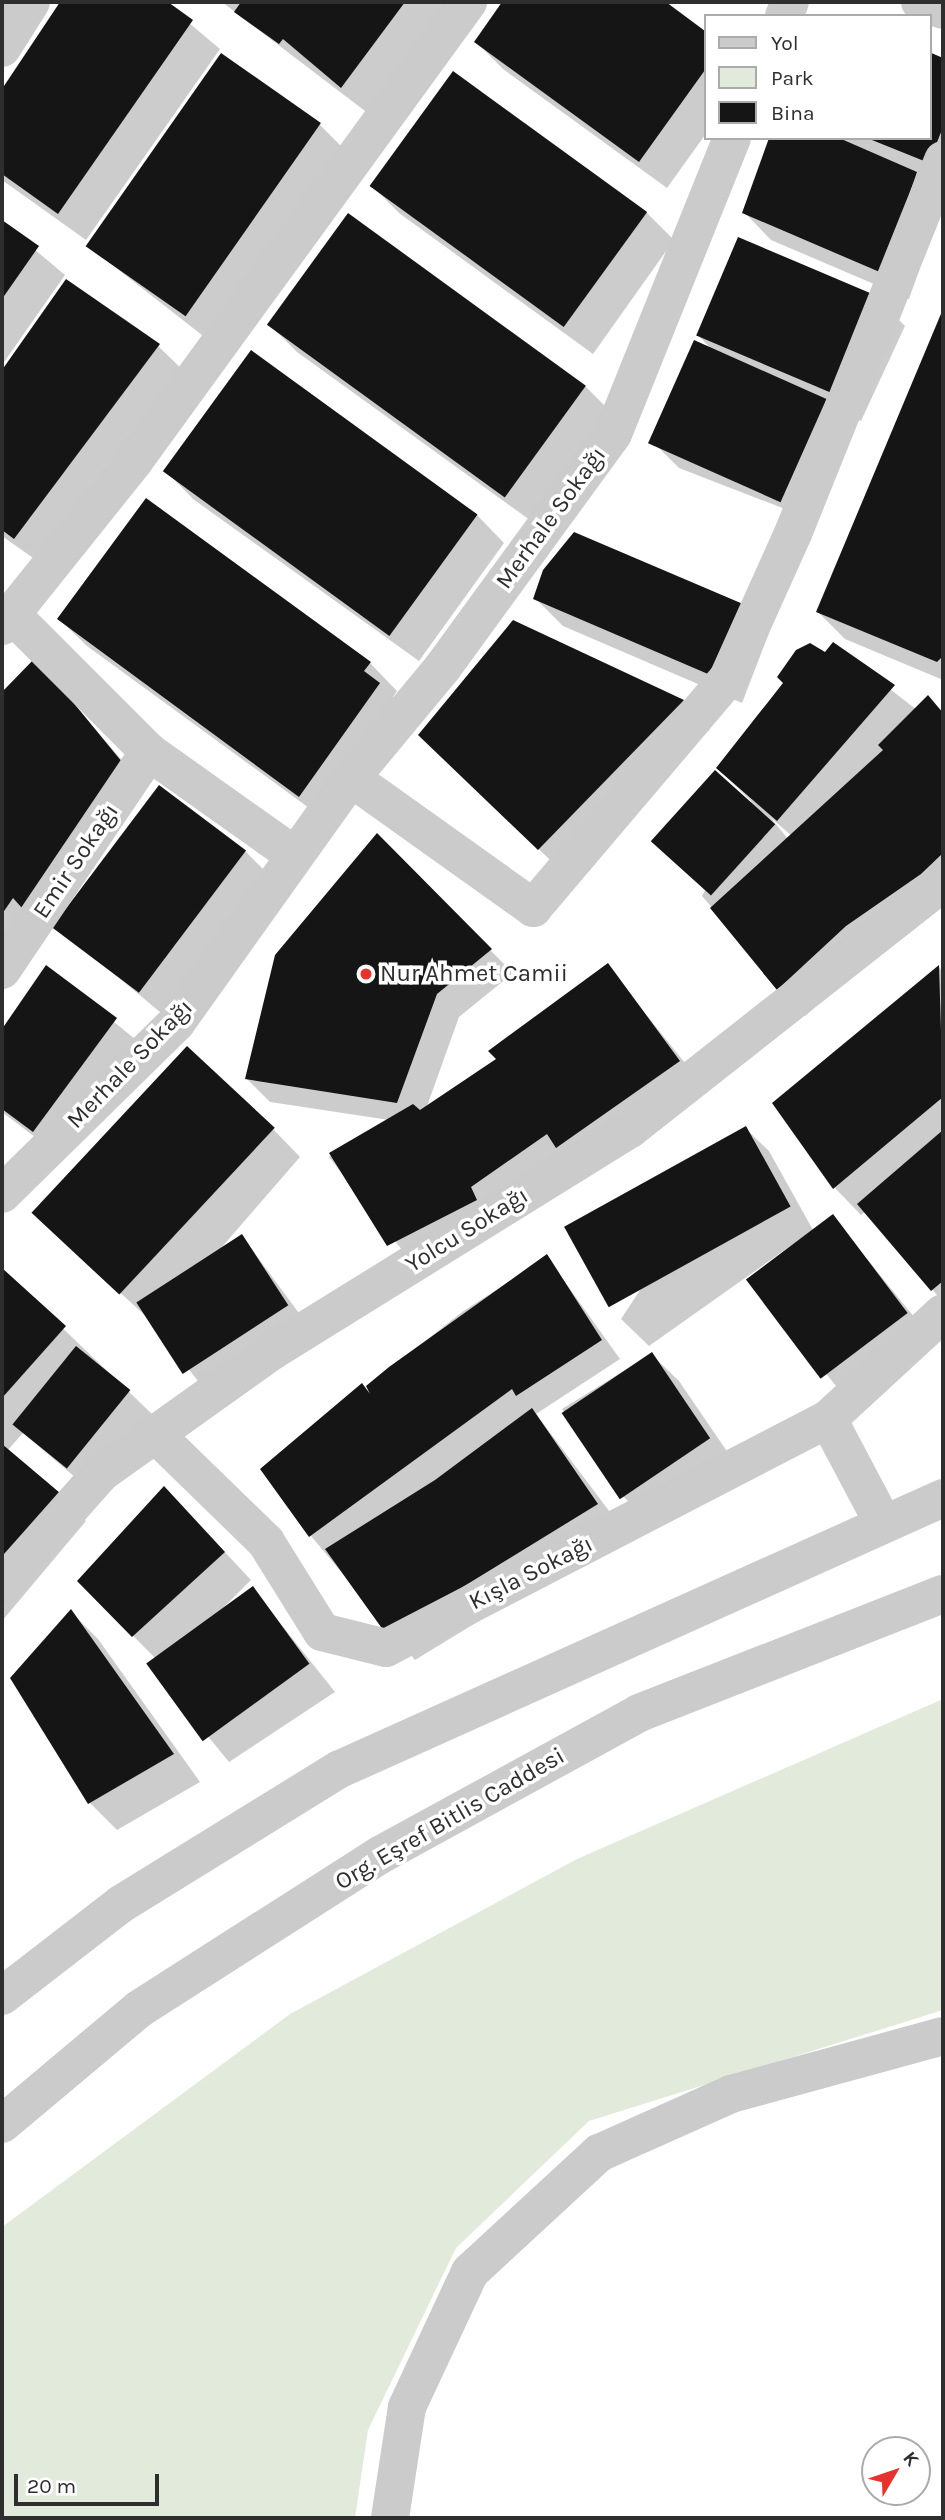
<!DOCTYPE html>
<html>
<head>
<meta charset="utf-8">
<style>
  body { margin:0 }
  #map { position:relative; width:945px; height:2520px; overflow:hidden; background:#fff; font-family:Karla,sans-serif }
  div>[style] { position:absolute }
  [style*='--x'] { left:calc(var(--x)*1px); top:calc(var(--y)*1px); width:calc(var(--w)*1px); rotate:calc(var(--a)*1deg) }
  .green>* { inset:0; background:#e2ebdb }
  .shadow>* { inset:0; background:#0003; transform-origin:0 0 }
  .building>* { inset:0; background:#151515; transform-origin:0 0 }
  .minor>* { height:38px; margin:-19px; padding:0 19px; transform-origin:19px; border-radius:19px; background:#cbcbcb }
  .dots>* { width:19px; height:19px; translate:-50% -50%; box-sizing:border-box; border:4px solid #fff; border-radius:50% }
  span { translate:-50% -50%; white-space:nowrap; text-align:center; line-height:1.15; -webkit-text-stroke:7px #fff; paint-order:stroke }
  .street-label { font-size:24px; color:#2e2e2e }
  .poi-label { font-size:24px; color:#2e2e2e }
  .left { translate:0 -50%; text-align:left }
  .frame { position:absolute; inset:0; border:4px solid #2e2e2e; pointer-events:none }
  .legend { position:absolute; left:704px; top:14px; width:228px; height:126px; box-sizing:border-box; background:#fff; border:2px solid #ababab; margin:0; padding:9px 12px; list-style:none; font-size:21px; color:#2e2e2e }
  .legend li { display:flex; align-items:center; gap:14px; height:35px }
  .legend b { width:35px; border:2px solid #ababab }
  .north { position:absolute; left:861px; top:2436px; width:70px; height:70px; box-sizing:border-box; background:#fff; border:2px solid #ababab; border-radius:50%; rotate:51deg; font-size:19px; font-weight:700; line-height:28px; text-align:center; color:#2e2e2e }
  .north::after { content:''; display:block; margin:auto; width:24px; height:32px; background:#e7322e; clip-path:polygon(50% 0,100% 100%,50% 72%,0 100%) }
  .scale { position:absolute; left:14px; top:2474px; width:145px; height:32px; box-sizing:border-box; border:4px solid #2e2e2e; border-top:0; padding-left:9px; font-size:21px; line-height:24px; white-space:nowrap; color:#2e2e2e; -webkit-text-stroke:5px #fff; paint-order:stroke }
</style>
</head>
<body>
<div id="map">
  <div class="green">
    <div style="clip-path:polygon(943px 1699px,943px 2010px,589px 2121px,456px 2248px,368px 2430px,355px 2518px,2px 2518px,2px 2227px,290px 2014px,577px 1859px)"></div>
  </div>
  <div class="shadow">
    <div style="clip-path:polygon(2px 2px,10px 2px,2px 15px)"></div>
    <div style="clip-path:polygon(62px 2px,164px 2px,220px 49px,86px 240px,2px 180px,2px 92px)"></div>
    <div style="clip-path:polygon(222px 2px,453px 2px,369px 114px)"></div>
    <div style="clip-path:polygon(505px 2px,663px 2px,705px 33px,705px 135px,667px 188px,503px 69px,476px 42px)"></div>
    <div style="clip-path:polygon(929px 54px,943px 60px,943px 184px,915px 173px,943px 201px,909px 299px,771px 240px,744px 212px,770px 138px,929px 138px)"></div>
    <div style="clip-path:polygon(320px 125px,347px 152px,207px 339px,88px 246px)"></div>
    <div style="clip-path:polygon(372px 186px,647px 213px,674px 240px,593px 354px,399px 213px)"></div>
    <div style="clip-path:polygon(2px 222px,65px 275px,2px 365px)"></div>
    <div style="clip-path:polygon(66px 281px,158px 346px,186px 373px,43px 565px,2px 536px,2px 373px)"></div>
    <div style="clip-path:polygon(878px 299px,905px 326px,861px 421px,839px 412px,816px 521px,679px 468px,656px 445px,712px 350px,697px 334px)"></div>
    <div style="clip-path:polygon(943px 313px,943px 680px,845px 639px,818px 612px)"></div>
    <div style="clip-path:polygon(270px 325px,585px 386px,613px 414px,534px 523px,297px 352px)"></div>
    <div style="clip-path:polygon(166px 471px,477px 515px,504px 543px,419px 661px,193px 499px)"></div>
    <div style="clip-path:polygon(535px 598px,769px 633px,742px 703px,563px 626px)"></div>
    <div style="clip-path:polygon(59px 619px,370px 663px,397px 691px,393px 697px,402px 707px,309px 808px,87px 646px)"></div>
    <div style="clip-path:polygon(513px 622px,683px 701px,710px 729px,567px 876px,447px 762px)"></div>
    <div style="clip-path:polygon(evenodd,833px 645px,917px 710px,928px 698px,943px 712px,943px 893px,805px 1016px,702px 896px,751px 801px,718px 768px,833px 645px,770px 817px,793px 837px,789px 840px,770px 817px)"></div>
    <div style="clip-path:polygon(36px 660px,144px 786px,2px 992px,2px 695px)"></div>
    <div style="clip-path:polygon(377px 836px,513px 973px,459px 1017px,426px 1109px,497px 1061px,607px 966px,706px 1089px,421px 1274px,329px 1157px,389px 1120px,270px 1102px,247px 1079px)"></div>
    <div style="clip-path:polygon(245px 851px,272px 878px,166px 1017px,65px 933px)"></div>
    <div style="clip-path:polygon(46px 967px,135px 1039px,52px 1150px,2px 1112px,2px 1032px)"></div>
    <div style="clip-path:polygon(939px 967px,943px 972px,943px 1302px,865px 1212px,861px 1215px,834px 1187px)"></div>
    <div style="clip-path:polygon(273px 1129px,300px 1157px,221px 1248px,242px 1236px,310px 1328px,205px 1390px,151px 1321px,38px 1217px)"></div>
    <div style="clip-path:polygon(746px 1129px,769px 1151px,813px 1230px,649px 1346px,621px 1319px)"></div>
    <div style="left:833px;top:1217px;width:161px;height:104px;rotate:51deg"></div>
    <div style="clip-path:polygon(547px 1257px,620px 1359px,536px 1414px,625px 1532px,415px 1660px,311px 1536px,362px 1385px,372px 1395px,368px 1386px,462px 1312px)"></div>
    <div style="clip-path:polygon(2px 1270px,152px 1414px,89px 1489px,23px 1433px,7px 1451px,86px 1521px,2px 1621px)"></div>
    <div style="clip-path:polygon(651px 1354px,679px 1381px,737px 1466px,648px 1522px,621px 1494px,562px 1409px)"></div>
    <div style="clip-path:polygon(191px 1516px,251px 1580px,219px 1612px,253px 1589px,335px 1692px,229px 1762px,148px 1663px,155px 1658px,79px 1581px)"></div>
    <div style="clip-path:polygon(71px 1612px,98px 1639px,200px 1782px,117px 1830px,90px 1803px)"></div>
  </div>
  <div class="building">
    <div style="clip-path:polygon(60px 2px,168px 2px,193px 20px,58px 214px,2px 174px,2px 89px)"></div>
    <div style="clip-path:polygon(241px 2px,405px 2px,341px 88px,283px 39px,279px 44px,234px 12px)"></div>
    <div style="clip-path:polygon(502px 2px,666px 2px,705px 31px,705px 70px,639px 162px,474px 42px)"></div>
    <div style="clip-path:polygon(929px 52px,943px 58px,943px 127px,929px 163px,867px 138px,929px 138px)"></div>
    <div style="left:221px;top:53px;width:122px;height:236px;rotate:35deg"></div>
    <div style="left:453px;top:71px;width:240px;height:142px;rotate:36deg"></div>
    <div style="clip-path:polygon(769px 138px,839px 138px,917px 172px,882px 273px,742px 213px)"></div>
    <div style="left:348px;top:213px;width:294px;height:138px;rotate:36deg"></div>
    <div style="clip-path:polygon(2px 220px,39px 246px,2px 299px)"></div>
    <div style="left:738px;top:237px;width:153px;height:107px;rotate:23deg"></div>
    <div style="clip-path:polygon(66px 279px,160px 344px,14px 539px,2px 530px,2px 370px)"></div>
    <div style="clip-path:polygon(943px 309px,943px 656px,937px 662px,816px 612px)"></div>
    <div style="left:694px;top:340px;width:145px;height:113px;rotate:24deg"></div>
    <div style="left:251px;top:350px;width:280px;height:150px;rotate:36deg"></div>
    <div style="clip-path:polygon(146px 498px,371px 662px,364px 671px,380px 683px,299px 797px,57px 619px)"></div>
    <div style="clip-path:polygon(574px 532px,743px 604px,715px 677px,533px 599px,543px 570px)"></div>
    <div style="clip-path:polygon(513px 620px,684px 700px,538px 850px,418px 735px)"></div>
    <div style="clip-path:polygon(833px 642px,895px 685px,777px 821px,716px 768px,783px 683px,777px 677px,796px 650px,810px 643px,825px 652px)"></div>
    <div style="clip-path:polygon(36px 657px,122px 762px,22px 908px,13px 898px,2px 914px,2px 692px)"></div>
    <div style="clip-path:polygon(928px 695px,943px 713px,943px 853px,921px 874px,877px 825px,921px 874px,846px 926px,777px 990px,710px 908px,883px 750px,878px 745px)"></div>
    <div style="left:715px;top:770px;width:81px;height:96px;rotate:42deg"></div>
    <div style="left:159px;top:785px;width:109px;height:178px;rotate:37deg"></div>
    <div style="clip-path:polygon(377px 833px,492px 949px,437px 994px,397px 1103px,245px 1079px,275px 955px)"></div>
    <div style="clip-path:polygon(608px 963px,680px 1061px,556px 1148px,547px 1134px,471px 1187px,477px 1200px,387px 1246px,329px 1153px,413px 1104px,420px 1110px,496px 1059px,488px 1051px)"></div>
    <div style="clip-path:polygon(46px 965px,117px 1018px,33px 1132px,2px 1109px,2px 1029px)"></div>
    <div style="clip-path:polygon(939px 965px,943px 1097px,833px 1189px,772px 1103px)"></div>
    <div style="left:187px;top:1046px;width:120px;height:228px;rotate:43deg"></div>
    <div style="left:746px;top:1126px;width:92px;height:208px;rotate:61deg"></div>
    <div style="clip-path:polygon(943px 1130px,943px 1281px,931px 1291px,857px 1204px)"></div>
    <div style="left:833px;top:1214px;width:124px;height:109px;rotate:53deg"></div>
    <div style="left:242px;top:1234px;width:85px;height:126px;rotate:57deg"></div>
    <div style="clip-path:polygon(547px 1254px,602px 1340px,516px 1396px,512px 1389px,309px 1537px,260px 1469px,362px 1383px,370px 1394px,366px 1386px,389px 1367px)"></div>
    <div style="clip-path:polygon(2px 1268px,66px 1326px,2px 1398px)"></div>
    <div style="left:76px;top:1346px;width:70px;height:101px;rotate:39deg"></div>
    <div style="left:652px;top:1352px;width:104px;height:109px;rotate:56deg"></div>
    <div style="clip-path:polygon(532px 1408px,598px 1504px,386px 1634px,325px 1549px,435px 1480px)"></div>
    <div style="clip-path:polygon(2px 1444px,60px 1493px,2px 1562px)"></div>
    <div style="clip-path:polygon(164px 1486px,225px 1552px,132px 1637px,77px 1581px)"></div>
    <div style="left:253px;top:1586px;width:96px;height:132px;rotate:54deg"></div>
    <div style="clip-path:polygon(71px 1609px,174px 1754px,88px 1804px,10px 1678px)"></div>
  </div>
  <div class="minor">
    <div style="--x:920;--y:2;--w:24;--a:19"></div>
    <div style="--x:784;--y:16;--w:15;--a:-67"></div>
    <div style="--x:2;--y:48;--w:54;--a:-57.8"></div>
    <div style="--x:12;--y:615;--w:194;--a:45"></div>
    <div style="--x:149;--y:752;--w:178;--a:35.4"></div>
    <div style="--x:2;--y:626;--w:211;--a:-51.3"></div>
    <div style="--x:134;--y:461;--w:568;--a:-53.96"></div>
    <div style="--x:351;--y:778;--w:224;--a:35.5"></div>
    <div style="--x:533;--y:908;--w:302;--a:-49.7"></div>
    <div style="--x:728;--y:678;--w:161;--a:-65.8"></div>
    <div style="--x:794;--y:531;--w:400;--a:-68.1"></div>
    <div style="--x:2;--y:970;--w:263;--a:-56"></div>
    <div style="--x:2;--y:1194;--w:244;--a:-44.5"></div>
    <div style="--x:176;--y:1023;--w:301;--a:-54.5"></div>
    <div style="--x:351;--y:778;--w:144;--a:-50.3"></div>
    <div style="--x:443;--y:667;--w:288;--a:-53.9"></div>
    <div style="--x:613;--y:434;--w:319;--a:-68.1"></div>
    <div style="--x:828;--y:1419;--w:118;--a:62.1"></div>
    <div style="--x:155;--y:1434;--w:155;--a:44.2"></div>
    <div style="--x:266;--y:1542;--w:106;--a:58.1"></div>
    <div style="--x:322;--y:1632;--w:66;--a:14"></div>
    <div style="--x:386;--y:1648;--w:498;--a:-27.4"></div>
    <div style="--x:828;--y:1419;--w:156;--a:-42.7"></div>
    <div style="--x:2;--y:1585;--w:149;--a:-48.5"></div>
    <div style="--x:101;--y:1473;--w:210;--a:-35.5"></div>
    <div style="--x:272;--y:1351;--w:421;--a:-31.8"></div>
    <div style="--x:630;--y:1129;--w:398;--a:-38.2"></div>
    <div style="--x:2;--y:1996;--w:150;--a:-37.7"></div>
    <div style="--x:121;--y:1904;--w:257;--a:-31.7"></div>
    <div style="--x:340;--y:1769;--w:661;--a:-24.2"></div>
    <div style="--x:2;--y:2124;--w:179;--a:-40"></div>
    <div style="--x:139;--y:2009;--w:286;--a:-32.6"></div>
    <div style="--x:380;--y:1855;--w:295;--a:-28.7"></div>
    <div style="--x:639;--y:1713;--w:326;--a:-21.4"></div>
    <div style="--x:390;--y:2518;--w:112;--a:-81.3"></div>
    <div style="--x:407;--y:2407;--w:149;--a:-65"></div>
    <div style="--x:470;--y:2272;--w:176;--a:-42.7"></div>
    <div style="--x:599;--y:2153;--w:145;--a:-24.1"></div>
    <div style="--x:731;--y:2094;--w:220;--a:-15.3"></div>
  </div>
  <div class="dots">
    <div style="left:366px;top:974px;background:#e7322e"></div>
  </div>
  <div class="street-label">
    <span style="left:551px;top:518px;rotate:-54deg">Merhale Sokağı</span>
    <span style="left:76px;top:861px;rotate:-56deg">Emir Sokağı</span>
    <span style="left:130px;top:1064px;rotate:-46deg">Merhale Sokağı</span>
    <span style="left:467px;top:1230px;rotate:-32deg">Yolcu Sokağı</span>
    <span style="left:531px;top:1573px;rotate:-27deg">Kışla Sokağı</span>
    <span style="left:450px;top:1819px;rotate:-30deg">Org. Eşref Bitlis Caddesi</span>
  </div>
  <div class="poi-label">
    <span class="left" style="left:380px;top:974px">Nur Ahmet Camii</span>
  </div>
  <div class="frame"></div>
  <ul class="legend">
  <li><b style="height:9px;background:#cbcbcb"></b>Yol</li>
  <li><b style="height:19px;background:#e2ebdb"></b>Park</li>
  <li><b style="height:19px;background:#151515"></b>Bina</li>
  </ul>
  <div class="north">K</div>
  <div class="scale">20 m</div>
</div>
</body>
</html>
